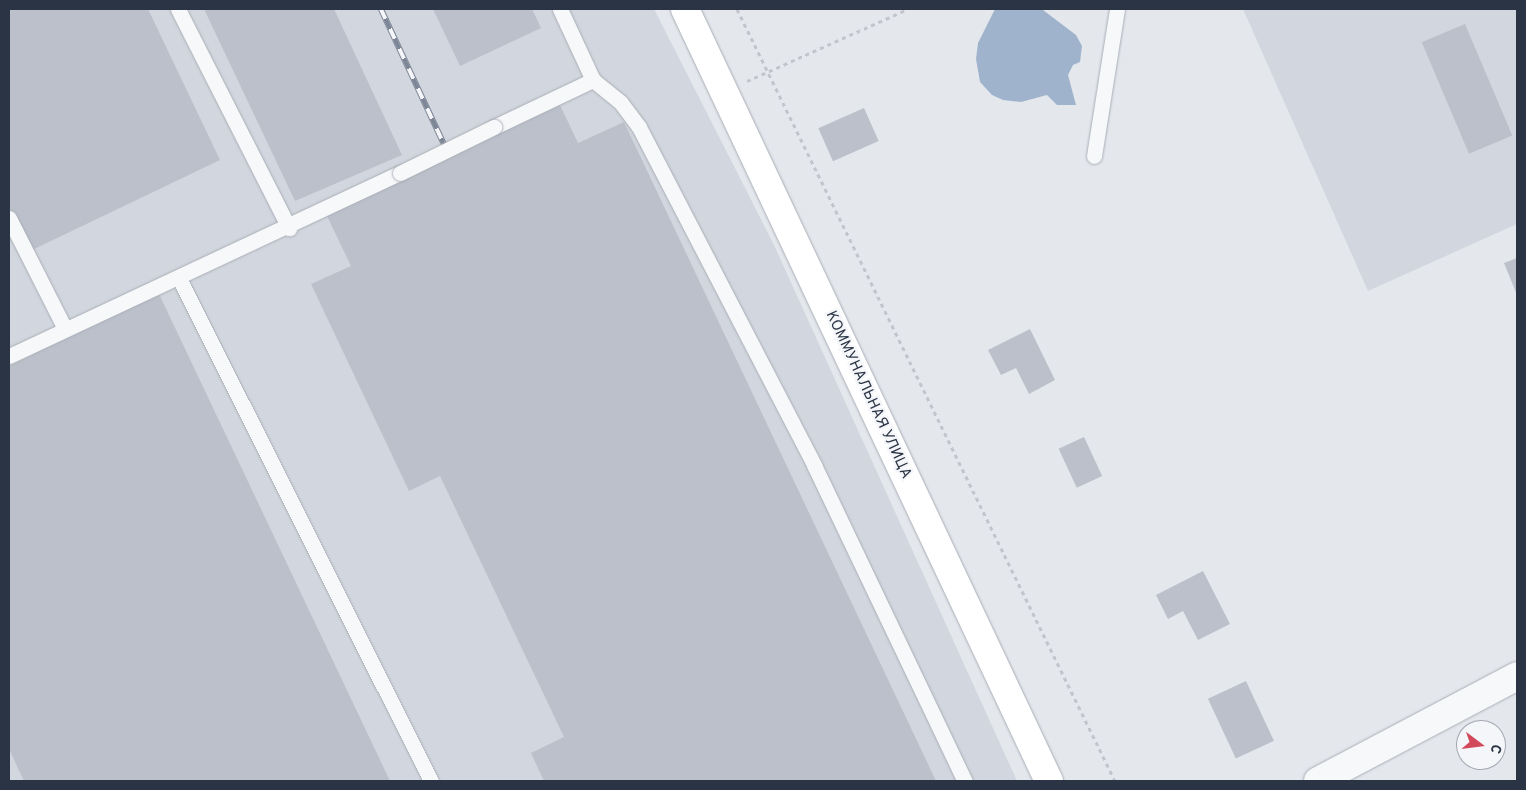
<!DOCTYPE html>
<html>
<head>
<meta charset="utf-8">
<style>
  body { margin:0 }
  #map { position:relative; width:1526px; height:790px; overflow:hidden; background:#e4e7ec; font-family:Overpass,sans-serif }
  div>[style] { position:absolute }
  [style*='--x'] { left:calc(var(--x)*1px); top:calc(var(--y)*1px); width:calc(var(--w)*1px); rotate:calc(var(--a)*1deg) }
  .built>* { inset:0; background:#d2d6de }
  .water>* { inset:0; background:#9fb4cc }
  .building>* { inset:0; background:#bbc0ca; transform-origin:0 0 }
  .path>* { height:3px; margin-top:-1.5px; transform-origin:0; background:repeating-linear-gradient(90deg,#c2c5cb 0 4px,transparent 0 8px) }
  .roads { filter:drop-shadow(0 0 1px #a9aeb7) drop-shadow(0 0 1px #a9aeb7) }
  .lane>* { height:15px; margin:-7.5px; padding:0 7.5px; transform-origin:7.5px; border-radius:7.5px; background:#f7f8fa }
  .street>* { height:28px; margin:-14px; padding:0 14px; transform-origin:14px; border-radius:14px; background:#f7f8fa }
  .secondary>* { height:28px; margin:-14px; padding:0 14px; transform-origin:14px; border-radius:14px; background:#fff }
  .rail>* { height:5.5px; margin-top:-2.75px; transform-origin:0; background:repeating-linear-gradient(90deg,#f4f6f9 0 11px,#7d8696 0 22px); box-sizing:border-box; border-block:1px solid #7d8696 }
  .bridges { filter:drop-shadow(0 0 1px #a9aeb7) drop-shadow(0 0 1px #a9aeb7) }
  .lane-bridge>* { height:15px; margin:-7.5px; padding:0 7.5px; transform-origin:7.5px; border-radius:7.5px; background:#f7f8fa }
  span { translate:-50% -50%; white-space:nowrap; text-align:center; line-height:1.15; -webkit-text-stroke:4.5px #f4f6f9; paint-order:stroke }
  .street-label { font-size:15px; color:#2b3445 }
  .frame { position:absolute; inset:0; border:10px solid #2b3445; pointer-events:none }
  .north { position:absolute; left:1456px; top:720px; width:50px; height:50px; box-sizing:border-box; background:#f4f6f9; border:1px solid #a4a8b1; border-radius:50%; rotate:105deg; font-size:14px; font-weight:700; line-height:20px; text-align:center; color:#2b3445 }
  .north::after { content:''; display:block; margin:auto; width:18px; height:22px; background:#d1495b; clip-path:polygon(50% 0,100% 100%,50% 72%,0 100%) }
</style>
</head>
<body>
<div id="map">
  <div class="built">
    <div style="clip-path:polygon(9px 9px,654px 9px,774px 245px,1017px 781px,9px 781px)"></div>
    <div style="clip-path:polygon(1243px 9px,1517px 9px,1517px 224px,1368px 291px)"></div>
  </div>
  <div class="water">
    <div style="clip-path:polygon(995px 9px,1043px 10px,1076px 35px,1082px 46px,1080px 62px,1073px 65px,1068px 75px,1076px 105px,1057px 105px,1047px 95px,1021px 102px,1003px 100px,992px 95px,980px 82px,976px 59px,978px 43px)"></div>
  </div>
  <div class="building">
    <div style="clip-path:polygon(9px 9px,148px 9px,220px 160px,30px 251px,9px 207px)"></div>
    <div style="clip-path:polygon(204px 9px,334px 9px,402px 155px,295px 201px)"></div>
    <div style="clip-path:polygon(433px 9px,532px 9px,541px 28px,460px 66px)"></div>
    <div style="left:1465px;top:24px;width:121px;height:47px;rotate:67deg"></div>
    <div style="clip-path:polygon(560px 105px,578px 143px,624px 122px,936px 781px,544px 781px,531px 753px,564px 737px,440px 476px,409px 491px,311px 284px,351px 266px,327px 216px)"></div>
    <div style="left:864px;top:108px;width:36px;height:50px;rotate:66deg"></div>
    <div style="clip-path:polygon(1517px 258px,1517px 295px,1504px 263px)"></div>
    <div style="clip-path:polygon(159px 294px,390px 781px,24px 781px,9px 749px,9px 366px)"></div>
    <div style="clip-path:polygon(1030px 329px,1055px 380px,1029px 394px,1016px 368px,1001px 375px,988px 350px)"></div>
    <div style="left:1084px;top:437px;width:43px;height:28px;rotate:65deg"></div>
    <div style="clip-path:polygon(1203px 571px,1230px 624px,1198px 640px,1183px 611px,1168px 619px,1156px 595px)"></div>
    <div style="left:1246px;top:681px;width:66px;height:42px;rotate:65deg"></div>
  </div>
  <div class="path">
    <div style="--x:737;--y:9;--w:860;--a:63.91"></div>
    <div style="--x:747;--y:81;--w:176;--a:-24.1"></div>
  </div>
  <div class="roads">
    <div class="lane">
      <div style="--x:178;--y:9;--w:246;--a:63.1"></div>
      <div style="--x:560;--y:9;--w:78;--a:65.1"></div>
      <div style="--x:593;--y:80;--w:36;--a:39"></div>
      <div style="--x:621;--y:103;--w:30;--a:53"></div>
      <div style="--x:639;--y:127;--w:381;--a:62.6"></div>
      <div style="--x:814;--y:465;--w:350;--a:64.5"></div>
      <div style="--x:494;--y:127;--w:110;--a:-25.4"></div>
      <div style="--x:1094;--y:156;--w:149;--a:-81.1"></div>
      <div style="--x:9;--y:218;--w:124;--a:63.2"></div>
      <div style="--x:179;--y:278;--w:563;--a:63.39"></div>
      <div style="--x:9;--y:356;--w:432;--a:-25.1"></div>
    </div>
    <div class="street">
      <div style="--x:1318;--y:781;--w:225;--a:-27.8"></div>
    </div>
    <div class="secondary">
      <div style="--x:685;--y:9;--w:854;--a:64.76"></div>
    </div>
  </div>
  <div class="rail">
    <div style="--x:381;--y:9;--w:163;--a:65"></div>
  </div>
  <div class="bridges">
    <div class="lane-bridge">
      <div style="--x:400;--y:173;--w:105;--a:-26.1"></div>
    </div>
  </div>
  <div class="street-label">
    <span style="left:868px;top:395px;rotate:65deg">КОММУНАЛЬНАЯ УЛИЦА</span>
  </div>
  <div class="frame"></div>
  <div class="north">С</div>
</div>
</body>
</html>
